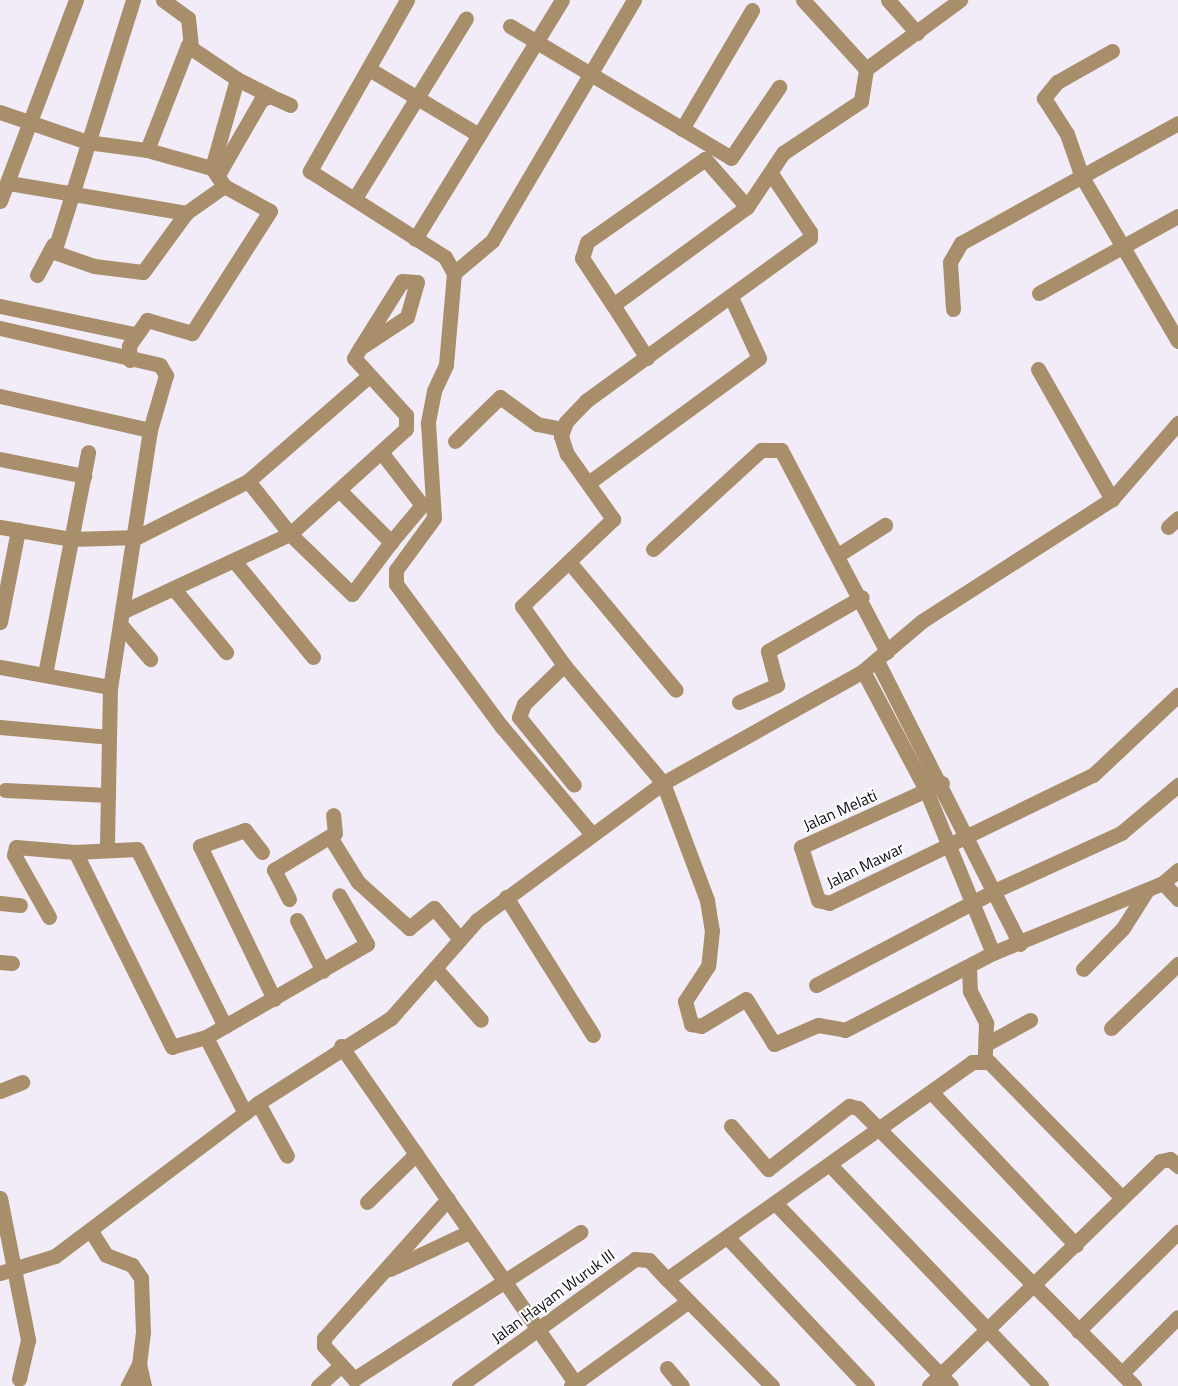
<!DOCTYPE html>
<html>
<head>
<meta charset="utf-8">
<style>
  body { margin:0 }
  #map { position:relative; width:1178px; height:1386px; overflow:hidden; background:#f1ecf8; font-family:"Titillium Web",sans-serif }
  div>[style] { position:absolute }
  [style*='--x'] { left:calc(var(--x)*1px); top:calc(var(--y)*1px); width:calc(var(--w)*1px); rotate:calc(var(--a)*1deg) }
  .minor>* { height:15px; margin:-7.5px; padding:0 7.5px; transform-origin:7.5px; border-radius:7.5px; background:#a98e6c }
  .tertiary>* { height:15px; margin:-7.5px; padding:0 7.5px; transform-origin:7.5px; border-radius:7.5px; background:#a98e6c }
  span { translate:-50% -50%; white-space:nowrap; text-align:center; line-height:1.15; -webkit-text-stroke:4.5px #fcfbfe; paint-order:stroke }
  .street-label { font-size:16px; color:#0e0d11 }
</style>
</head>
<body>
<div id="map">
  <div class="minor">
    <div style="--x:133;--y:0;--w:264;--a:107.4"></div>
    <div style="--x:54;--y:252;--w:42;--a:19.3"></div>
    <div style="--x:94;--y:266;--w:49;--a:7"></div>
    <div style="--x:143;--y:272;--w:73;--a:-53.9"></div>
    <div style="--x:163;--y:0;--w:31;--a:36"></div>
    <div style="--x:188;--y:18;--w:30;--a:84"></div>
    <div style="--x:191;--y:48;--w:55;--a:34"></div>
    <div style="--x:237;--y:79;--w:92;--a:105.7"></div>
    <div style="--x:407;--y:0;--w:197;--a:119.6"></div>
    <div style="--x:310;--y:171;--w:160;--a:32.5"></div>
    <div style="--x:445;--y:257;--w:18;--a:61"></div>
    <div style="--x:454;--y:273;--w:92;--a:95"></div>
    <div style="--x:446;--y:365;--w:29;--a:115"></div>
    <div style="--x:434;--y:391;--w:33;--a:101"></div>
    <div style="--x:428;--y:423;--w:95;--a:86.4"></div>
    <div style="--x:434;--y:518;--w:64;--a:126.2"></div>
    <div style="--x:396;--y:570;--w:14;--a:90"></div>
    <div style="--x:396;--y:584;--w:178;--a:53.5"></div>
    <div style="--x:502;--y:727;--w:138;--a:50"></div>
    <div style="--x:803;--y:0;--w:93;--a:47.6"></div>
    <div style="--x:888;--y:0;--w:44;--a:48.7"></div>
    <div style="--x:510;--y:26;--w:257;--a:30.8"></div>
    <div style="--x:731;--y:158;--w:86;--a:-55.9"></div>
    <div style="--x:1112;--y:51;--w:63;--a:150.6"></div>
    <div style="--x:1057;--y:82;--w:21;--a:129"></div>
    <div style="--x:1044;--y:98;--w:43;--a:57.4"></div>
    <div style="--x:1067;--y:134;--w:46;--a:70.8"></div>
    <div style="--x:1082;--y:177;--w:190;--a:59.7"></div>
    <div style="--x:369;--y:69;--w:128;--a:31"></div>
    <div style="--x:479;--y:135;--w:122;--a:121.6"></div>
    <div style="--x:237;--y:79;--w:37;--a:27"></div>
    <div style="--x:0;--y:112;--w:92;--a:19"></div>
    <div style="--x:87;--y:142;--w:61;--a:7.6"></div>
    <div style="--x:147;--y:150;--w:67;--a:15.5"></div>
    <div style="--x:212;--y:168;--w:22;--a:56"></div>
    <div style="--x:682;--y:129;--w:138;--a:-59.5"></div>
    <div style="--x:479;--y:135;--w:158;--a:-58.4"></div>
    <div style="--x:147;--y:150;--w:113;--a:-68.7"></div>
    <div style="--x:219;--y:173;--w:84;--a:-60.1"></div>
    <div style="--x:261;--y:100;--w:10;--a:-24"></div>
    <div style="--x:270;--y:96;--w:22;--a:24"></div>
    <div style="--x:772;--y:175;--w:69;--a:56.3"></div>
    <div style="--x:810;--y:232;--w:6;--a:90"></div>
    <div style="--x:810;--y:238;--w:277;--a:144"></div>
    <div style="--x:586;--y:401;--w:29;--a:134"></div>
    <div style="--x:566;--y:422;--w:15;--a:110"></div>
    <div style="--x:561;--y:436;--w:19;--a:72"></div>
    <div style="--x:567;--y:454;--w:80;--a:54.7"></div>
    <div style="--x:613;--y:519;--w:126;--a:136.3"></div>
    <div style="--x:522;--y:606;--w:72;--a:54.6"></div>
    <div style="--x:564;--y:665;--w:154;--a:50"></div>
    <div style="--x:663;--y:783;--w:125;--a:69.4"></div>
    <div style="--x:707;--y:900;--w:30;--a:81"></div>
    <div style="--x:712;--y:930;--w:36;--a:96"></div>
    <div style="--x:708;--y:966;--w:42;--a:123.3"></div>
    <div style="--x:685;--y:1001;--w:24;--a:75"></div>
    <div style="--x:691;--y:1024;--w:10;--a:11"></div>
    <div style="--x:701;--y:1026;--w:52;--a:-31"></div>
    <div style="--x:746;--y:999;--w:53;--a:58.1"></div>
    <div style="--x:774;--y:1044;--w:48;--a:-23.4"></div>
    <div style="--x:818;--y:1025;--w:27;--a:10"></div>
    <div style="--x:845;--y:1030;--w:167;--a:-27.5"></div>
    <div style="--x:993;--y:953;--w:184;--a:-22.4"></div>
    <div style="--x:1163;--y:883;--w:20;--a:-41"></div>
    <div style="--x:9;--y:183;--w:180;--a:9.6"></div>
    <div style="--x:186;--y:213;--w:47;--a:-35.4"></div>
    <div style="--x:224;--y:186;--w:52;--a:28.5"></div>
    <div style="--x:270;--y:211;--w:145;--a:122.6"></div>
    <div style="--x:192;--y:333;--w:47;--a:-163.9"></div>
    <div style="--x:147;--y:320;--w:32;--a:125"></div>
    <div style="--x:129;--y:346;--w:14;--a:86"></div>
    <div style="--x:355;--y:198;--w:211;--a:-58.3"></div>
    <div style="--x:0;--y:201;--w:215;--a:-69.3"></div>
    <div style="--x:747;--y:207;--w:64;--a:-131.2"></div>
    <div style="--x:705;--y:159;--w:144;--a:144.9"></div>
    <div style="--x:587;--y:242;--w:17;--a:107"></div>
    <div style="--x:582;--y:258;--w:56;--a:56.6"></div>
    <div style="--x:613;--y:305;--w:166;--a:-36.2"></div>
    <div style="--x:747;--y:207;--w:65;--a:-56.3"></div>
    <div style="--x:783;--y:153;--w:94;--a:-33.7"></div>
    <div style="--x:861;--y:101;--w:32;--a:-81"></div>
    <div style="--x:866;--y:69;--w:117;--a:-36.3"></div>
    <div style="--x:454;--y:273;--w:50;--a:-40.1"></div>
    <div style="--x:492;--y:241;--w:280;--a:-59.5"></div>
    <div style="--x:37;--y:275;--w:34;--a:-62"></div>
    <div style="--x:1039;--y:293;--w:159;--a:-29"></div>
    <div style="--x:613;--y:305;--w:63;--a:57.3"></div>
    <div style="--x:0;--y:306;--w:137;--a:11.8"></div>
    <div style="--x:953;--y:309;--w:47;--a:-93.7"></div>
    <div style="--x:950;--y:262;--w:22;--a:-60"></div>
    <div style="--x:961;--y:243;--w:248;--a:-28.9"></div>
    <div style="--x:0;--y:328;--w:164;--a:13"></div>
    <div style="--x:160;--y:365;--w:12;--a:59"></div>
    <div style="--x:166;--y:375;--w:57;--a:106.2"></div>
    <div style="--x:150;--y:430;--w:260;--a:98.8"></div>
    <div style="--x:110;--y:687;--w:163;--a:91.1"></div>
    <div style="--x:1038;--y:369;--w:150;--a:60.4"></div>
    <div style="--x:0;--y:396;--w:154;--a:12.8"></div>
    <div style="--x:455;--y:441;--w:63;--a:-44.4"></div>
    <div style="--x:500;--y:397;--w:46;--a:36.1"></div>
    <div style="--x:537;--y:424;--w:25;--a:11"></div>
    <div style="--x:0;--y:459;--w:86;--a:11.4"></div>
    <div style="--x:248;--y:481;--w:68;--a:51.6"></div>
    <div style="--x:290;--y:534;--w:86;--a:44.1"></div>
    <div style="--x:352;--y:594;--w:65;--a:-53.1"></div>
    <div style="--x:591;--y:481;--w:208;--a:-36.2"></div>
    <div style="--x:759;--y:358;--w:67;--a:-114.7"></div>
    <div style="--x:339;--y:490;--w:74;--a:45"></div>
    <div style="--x:391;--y:542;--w:48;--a:-50"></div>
    <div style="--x:422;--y:505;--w:67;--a:-127.7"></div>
    <div style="--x:0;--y:527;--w:73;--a:9.5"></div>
    <div style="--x:72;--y:539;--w:65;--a:-1.8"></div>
    <div style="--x:137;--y:537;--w:124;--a:-26.8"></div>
    <div style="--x:248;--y:481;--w:160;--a:-41"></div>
    <div style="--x:1168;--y:527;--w:13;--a:-42"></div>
    <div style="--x:653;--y:549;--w:147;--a:-42.5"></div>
    <div style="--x:761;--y:450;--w:20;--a:0"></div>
    <div style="--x:781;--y:450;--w:228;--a:62.3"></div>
    <div style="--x:838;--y:555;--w:56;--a:-32.6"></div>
    <div style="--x:235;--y:562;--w:123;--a:50.6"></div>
    <div style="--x:570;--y:563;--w:165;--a:50.2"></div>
    <div style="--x:174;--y:589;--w:82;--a:50.5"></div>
    <div style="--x:126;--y:610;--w:181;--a:-24.9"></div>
    <div style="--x:290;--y:534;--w:156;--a:-42.2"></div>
    <div style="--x:406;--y:429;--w:14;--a:-90"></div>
    <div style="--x:406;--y:415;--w:77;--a:-132.4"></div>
    <div style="--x:354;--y:358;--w:12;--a:-59"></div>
    <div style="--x:360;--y:348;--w:79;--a:-57.9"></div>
    <div style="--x:402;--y:281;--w:15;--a:4"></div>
    <div style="--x:417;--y:282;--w:36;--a:106"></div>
    <div style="--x:407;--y:317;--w:56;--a:146.6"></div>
    <div style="--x:0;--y:622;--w:94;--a:-78.9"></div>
    <div style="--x:121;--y:625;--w:45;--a:49.5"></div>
    <div style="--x:877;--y:661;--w:317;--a:63.2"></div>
    <div style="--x:564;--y:665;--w:56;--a:135.7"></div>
    <div style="--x:524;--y:704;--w:14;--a:111"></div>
    <div style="--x:519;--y:717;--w:87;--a:51"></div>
    <div style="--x:0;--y:667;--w:112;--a:10.3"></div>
    <div style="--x:863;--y:671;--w:135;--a:62.1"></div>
    <div style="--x:926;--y:790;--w:176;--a:67.7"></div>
    <div style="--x:45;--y:674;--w:226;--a:-79"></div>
    <div style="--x:739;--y:702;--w:42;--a:-24.1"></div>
    <div style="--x:777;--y:685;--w:35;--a:-105"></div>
    <div style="--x:768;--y:651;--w:108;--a:-29.9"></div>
    <div style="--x:0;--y:727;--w:109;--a:5.2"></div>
    <div style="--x:942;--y:783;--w:155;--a:155.6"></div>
    <div style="--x:801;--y:847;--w:56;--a:72.2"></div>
    <div style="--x:818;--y:900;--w:11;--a:15"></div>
    <div style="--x:829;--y:903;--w:293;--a:-25.9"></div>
    <div style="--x:1093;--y:775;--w:117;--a:-43.3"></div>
    <div style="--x:5;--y:790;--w:103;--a:2.8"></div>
    <div style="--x:330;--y:837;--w:53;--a:58.1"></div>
    <div style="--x:358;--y:882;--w:69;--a:42"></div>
    <div style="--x:409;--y:928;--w:32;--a:-39"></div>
    <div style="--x:434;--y:908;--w:39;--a:50"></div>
    <div style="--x:262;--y:852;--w:28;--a:-128"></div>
    <div style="--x:245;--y:830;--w:48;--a:160.4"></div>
    <div style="--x:200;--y:846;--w:170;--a:64.2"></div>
    <div style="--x:1163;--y:883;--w:22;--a:47"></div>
    <div style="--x:506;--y:897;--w:163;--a:57.8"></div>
    <div style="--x:289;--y:899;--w:33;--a:-117"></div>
    <div style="--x:274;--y:870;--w:71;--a:-31.2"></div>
    <div style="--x:335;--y:833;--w:18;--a:-96"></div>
    <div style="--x:0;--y:903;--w:20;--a:6"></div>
    <div style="--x:49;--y:917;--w:71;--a:-119.4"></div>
    <div style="--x:14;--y:855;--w:8;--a:-76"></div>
    <div style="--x:16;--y:847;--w:59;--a:4.8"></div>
    <div style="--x:297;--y:920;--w:57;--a:63"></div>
    <div style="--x:0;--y:962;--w:12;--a:5"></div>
    <div style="--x:969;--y:966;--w:25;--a:88"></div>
    <div style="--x:970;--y:991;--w:36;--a:63"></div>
    <div style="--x:986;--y:1023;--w:37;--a:92"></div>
    <div style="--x:435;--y:968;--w:69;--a:48.5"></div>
    <div style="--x:1083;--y:969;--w:57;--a:-45.7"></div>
    <div style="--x:1123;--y:928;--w:45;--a:-57.7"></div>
    <div style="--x:816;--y:985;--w:201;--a:-27.8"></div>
    <div style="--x:994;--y:891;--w:140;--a:-24.5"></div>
    <div style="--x:1121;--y:833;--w:75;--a:-40.1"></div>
    <div style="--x:1111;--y:1028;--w:93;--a:-43.7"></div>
    <div style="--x:206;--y:1037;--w:35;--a:164"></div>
    <div style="--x:172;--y:1047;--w:218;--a:-116.4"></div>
    <div style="--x:75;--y:852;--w:62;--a:-2.8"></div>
    <div style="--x:137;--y:849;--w:198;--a:63.6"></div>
    <div style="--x:988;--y:1043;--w:48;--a:-28.7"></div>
    <div style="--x:341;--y:1046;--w:414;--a:55.2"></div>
    <div style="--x:0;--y:1091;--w:24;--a:-22"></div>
    <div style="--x:933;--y:1094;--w:208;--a:46.6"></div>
    <div style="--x:258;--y:1103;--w:60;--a:61.3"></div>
    <div style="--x:245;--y:1113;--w:85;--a:-117.2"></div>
    <div style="--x:206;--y:1037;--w:186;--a:-30"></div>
    <div style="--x:367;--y:944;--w:56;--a:-119.7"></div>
    <div style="--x:731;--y:1126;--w:57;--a:49.3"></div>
    <div style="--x:768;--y:1169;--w:103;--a:-37.9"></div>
    <div style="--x:849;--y:1106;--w:9;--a:13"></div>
    <div style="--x:858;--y:1108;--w:392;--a:45.2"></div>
    <div style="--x:831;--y:1166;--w:304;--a:46.3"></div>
    <div style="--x:0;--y:1198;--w:145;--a:78.8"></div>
    <div style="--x:28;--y:1340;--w:40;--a:103"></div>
    <div style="--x:448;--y:1199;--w:186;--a:131.7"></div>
    <div style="--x:324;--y:1338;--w:8;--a:90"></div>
    <div style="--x:324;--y:1346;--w:45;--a:47.7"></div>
    <div style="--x:354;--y:1379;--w:270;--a:-33"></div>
    <div style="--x:367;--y:1202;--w:69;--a:-44.4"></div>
    <div style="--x:776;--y:1204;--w:252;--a:46.1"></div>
    <div style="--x:91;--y:1231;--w:28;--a:58"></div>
    <div style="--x:106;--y:1255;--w:28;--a:21"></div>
    <div style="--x:132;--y:1265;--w:16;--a:55"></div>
    <div style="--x:141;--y:1278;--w:54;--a:87.9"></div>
    <div style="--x:143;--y:1332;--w:32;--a:97"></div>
    <div style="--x:139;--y:1364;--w:25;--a:117"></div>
    <div style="--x:728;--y:1238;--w:203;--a:46.8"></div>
    <div style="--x:390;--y:1269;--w:87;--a:-25.1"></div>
    <div style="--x:1078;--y:1331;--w:141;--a:-44.7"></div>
    <div style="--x:139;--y:1364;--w:23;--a:77"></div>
    <div style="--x:667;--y:1368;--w:23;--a:50"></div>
    <div style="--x:1122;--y:1373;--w:79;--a:-45"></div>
    <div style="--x:318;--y:1386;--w:31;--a:-42"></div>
    <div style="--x:459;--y:1386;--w:217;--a:-35.8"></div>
    <div style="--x:635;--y:1259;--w:14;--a:4"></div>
    <div style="--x:649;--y:1260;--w:26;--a:47"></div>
    <div style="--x:571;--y:1386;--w:142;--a:-35.8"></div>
    <div style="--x:772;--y:1386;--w:150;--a:-134.5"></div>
    <div style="--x:667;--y:1279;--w:374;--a:-35.4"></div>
    <div style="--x:972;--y:1062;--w:17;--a:0"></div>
    <div style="--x:989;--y:1062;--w:189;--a:45.6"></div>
    <div style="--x:929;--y:1386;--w:322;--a:-44.2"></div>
    <div style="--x:1160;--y:1161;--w:10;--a:-11"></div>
    <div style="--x:1170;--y:1159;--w:11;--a:41"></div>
  </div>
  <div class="tertiary">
    <div style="--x:0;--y:1273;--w:58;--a:-17.2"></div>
    <div style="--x:55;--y:1256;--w:254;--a:-37"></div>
    <div style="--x:258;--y:1103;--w:158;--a:-32.6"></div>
    <div style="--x:391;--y:1018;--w:130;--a:-48.7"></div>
    <div style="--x:477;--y:920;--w:231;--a:-36.4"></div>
    <div style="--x:663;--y:783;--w:229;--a:-29.2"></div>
    <div style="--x:863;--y:671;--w:77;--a:-40.3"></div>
    <div style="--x:922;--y:621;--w:226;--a:-32.7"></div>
    <div style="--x:1112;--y:499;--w:101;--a:-49"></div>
  </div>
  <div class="street-label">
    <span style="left:840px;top:810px;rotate:-24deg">Jalan Melati</span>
    <span style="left:865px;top:865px;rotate:-26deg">Jalan Mawar</span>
    <span style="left:553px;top:1296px;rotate:-36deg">Jalan Hayam Wuruk III</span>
  </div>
</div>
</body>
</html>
